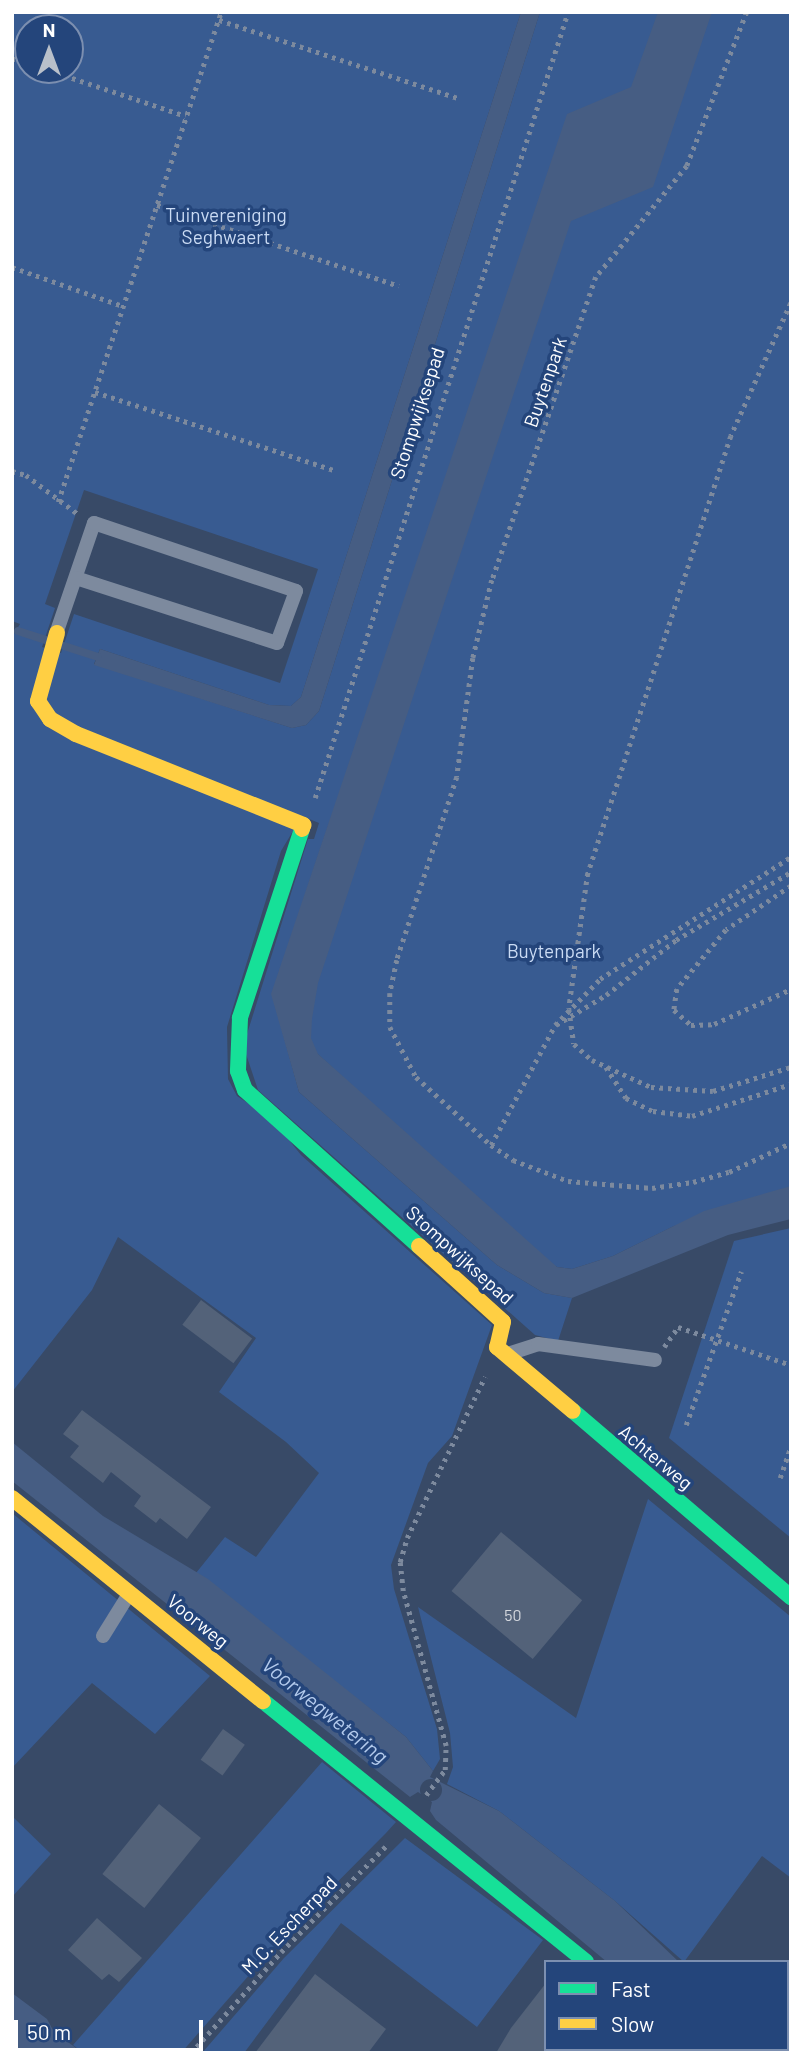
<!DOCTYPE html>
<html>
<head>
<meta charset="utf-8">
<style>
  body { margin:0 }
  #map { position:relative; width:803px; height:2065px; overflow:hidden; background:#384a67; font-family:Barlow,sans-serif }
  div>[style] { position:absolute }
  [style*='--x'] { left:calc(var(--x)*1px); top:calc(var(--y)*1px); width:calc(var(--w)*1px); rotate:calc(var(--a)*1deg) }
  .green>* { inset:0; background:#385b91 }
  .water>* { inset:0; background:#465d83 }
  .pier>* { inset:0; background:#384a67 }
  .round { border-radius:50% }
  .stream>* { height:8px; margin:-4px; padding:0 4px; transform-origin:4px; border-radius:4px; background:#465d83 }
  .building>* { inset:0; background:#536279; transform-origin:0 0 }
  .path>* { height:4.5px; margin-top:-2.25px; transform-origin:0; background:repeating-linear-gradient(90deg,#7d8a9e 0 3.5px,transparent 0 8.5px) }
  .lane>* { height:14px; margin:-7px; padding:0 7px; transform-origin:7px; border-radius:7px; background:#7d8a9e }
  .fast>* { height:16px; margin:-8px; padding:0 8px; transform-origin:8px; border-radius:8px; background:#16e098 }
  .slow>* { height:16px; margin:-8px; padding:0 8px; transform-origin:8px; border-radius:8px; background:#ffcf43 }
  span { translate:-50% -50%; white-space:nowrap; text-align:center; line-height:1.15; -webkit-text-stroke:7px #24457b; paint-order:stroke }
  .number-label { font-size:16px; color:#d4d8de }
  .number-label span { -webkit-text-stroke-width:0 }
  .park-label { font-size:19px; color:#cadbf4 }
  .street-label { font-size:19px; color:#fff }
  .water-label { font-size:21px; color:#b3caec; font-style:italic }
  .frame { position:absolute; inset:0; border:14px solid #fff; pointer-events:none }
  .legend { position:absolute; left:544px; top:1960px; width:245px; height:91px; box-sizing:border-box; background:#24457b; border:2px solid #7c8fb0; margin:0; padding:9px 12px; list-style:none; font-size:21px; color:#fff }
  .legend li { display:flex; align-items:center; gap:14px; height:35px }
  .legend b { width:35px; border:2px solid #7c8fb0 }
  .north { position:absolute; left:14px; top:14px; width:70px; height:70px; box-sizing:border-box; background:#24457b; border:2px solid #7c8fb0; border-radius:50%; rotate:0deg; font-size:19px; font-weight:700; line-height:28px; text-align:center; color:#fff }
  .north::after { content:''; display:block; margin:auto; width:24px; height:32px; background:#b9c0ca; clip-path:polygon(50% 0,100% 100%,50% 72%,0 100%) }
  .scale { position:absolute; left:14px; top:2020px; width:189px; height:32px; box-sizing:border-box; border:4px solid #fff; border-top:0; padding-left:9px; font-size:21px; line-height:24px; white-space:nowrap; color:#fff; -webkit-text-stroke:5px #24457b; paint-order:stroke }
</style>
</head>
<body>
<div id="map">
  <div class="green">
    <div style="clip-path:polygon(evenodd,12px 12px,521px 12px,301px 697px,291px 706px,269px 705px,100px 649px,94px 664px,292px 728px,306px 725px,319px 711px,540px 12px,791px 12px,791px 1202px,674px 1226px,613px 1256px,572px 1269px,557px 1267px,536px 1254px,284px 1023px,344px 833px,328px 826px,272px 994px,299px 1092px,497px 1265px,544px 1293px,572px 1298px,558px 1341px,535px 1335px,258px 1090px,246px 1054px,247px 1034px,308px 839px,314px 839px,319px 823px,302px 816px,281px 851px,227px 1027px,228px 1079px,237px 1096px,272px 1119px,301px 1155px,492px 1325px,452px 1436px,428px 1463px,391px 1565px,394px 1589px,437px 1729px,440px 1759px,433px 1771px,406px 1737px,196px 1573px,225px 1537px,256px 1557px,319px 1473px,286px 1442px,219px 1392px,256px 1338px,118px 1237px,92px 1290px,12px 1392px,12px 637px,20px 624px,12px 621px,12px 12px,28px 28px,70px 28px,70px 70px,28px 70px,28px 28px,12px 12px,84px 490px,318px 569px,280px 683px,74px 614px,61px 653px,42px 647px,55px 608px,45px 604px,84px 490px)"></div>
    <div style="clip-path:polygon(791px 1228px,791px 1538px,669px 1438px,734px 1241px)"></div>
    <div style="clip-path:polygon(648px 1499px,791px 1617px,791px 1878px,762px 1856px,684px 1962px,615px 1901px,499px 1811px,447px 1784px,453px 1767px,450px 1733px,418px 1607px,576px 1718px)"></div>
    <div style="clip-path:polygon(12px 1513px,210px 1676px,155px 1734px,92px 1683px,12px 1768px)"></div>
    <div style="clip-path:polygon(322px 1762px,396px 1822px,386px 1833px,278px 1942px,181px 2053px,83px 2053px,73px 2045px)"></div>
    <div style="clip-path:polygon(12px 1816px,51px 1854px,12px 1897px)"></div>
    <div style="clip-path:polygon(405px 1838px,543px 1940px,477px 2027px,341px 1923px,244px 2053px,202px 2053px,284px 1958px)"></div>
  </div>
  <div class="water">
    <div style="clip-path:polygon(521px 12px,540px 12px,319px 711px,306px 725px,292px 728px,94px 665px,100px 649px,269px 705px,291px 706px,301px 697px)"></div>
    <div style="clip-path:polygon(658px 12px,712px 12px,653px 187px,571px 221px,318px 983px,312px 1019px,311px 1038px,318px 1054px,557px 1267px,572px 1269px,613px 1256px,704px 1211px,791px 1186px,791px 1219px,728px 1235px,572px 1298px,544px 1293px,497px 1265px,299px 1092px,271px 994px,567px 114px,631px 87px)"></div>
    <div style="clip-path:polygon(12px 1442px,103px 1516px,208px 1579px,406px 1737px,433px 1771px,430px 1777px,499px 1811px,615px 1901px,679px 1962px,607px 1962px,436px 1820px,430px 1811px,432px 1802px,418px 1792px,410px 1797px,12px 1481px)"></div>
    <div style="clip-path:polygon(12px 1993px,47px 2019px,54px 2032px,83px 2053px,19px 2053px,12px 2042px)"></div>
  </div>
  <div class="pier">
    <div class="round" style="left:420px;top:1779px;width:22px;height:22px"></div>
  </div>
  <div class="stream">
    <div style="--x:18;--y:631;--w:28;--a:18"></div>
    <div style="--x:64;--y:646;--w:35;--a:18"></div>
  </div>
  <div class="building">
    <div style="left:201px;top:1300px;width:64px;height:31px;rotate:37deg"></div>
    <div style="clip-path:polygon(82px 1410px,211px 1507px,187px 1539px,160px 1518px,156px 1523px,134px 1506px,141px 1496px,111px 1472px,103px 1483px,70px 1457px,79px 1446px,63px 1434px)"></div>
    <div style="left:501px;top:1532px;width:106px;height:77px;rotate:40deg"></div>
    <div style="left:223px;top:1729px;width:27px;height:38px;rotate:36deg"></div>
    <div style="left:159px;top:1804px;width:54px;height:90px;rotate:39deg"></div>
    <div style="clip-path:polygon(97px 1918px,142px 1958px,119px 1982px,109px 1974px,102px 1980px,68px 1950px)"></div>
    <div style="clip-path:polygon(315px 1974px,386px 2029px,368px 2053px,255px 2053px)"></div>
    <div style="clip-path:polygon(546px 1983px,546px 2053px,496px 2053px,511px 2028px)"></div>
  </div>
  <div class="path">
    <div style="--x:747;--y:12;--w:165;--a:111.3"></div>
    <div style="--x:687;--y:166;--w:144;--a:129.3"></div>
    <div style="--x:596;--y:277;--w:320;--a:108.9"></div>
    <div style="--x:492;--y:580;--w:80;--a:103.7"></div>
    <div style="--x:473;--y:658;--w:120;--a:97.7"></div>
    <div style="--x:457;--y:777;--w:193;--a:108.2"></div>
    <div style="--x:397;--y:960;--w:34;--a:102"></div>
    <div style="--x:390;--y:993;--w:34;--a:90"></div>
    <div style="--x:390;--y:1027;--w:56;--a:62.5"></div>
    <div style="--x:416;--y:1077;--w:101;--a:42.2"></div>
    <div style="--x:491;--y:1145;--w:27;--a:34"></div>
    <div style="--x:513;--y:1160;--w:59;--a:20.9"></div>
    <div style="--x:568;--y:1181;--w:84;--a:4.8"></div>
    <div style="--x:652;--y:1188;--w:41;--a:-8.3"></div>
    <div style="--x:693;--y:1182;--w:37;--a:-16"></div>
    <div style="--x:729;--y:1172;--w:68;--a:-25.1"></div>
    <div style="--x:219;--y:20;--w:251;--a:18.1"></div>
    <div style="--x:12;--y:58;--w:17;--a:21"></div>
    <div style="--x:48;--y:70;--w:145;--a:18.4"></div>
    <div style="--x:157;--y:205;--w:255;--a:18.5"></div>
    <div style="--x:12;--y:267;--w:118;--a:19.4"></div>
    <div style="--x:791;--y:303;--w:146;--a:114.3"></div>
    <div style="--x:731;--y:436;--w:460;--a:108.1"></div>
    <div style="--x:588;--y:873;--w:137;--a:98"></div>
    <div style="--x:569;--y:1009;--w:35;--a:82"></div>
    <div style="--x:574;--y:1044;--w:24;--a:42"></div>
    <div style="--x:592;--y:1060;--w:65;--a:24.6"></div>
    <div style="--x:651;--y:1087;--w:62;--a:3.7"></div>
    <div style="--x:713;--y:1091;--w:82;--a:-17.1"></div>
    <div style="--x:95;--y:392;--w:254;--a:18.1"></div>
    <div style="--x:12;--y:471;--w:15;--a:16"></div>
    <div style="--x:26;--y:475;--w:65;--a:36.9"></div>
    <div style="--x:58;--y:502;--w:516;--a:-71.6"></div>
    <div style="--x:315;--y:798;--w:826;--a:-72.16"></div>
    <div style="--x:791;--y:886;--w:78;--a:145.9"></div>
    <div style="--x:726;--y:930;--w:77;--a:129.7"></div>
    <div style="--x:677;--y:989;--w:21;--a:98"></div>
    <div style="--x:674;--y:1010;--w:23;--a:41"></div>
    <div style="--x:691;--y:1025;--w:23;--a:-2"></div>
    <div style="--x:714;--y:1024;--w:85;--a:-24.4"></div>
    <div style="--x:556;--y:1025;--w:58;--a:-31"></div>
    <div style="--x:606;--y:995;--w:89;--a:-38.2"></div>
    <div style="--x:676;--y:940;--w:134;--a:-30.6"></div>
    <div style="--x:606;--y:1067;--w:37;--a:57"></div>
    <div style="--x:626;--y:1098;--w:30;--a:26"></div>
    <div style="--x:653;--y:1111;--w:39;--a:7"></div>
    <div style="--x:692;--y:1116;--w:104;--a:-17.9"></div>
    <div style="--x:491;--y:1145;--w:136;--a:-61.9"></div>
    <div style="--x:555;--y:1025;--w:64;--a:-45.6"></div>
    <div style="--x:600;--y:979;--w:227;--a:-32.6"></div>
    <div style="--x:664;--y:1347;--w:24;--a:-55"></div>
    <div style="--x:678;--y:1327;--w:119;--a:18.6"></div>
    <div style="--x:686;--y:1425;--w:163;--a:-70.2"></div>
    <div style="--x:780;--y:1478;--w:34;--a:-71"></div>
    <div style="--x:426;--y:1795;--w:31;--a:-53"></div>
    <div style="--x:445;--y:1770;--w:24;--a:-88"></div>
    <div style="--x:446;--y:1746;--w:161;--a:-105.5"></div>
    <div style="--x:403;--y:1591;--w:29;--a:-96"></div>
    <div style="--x:400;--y:1562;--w:25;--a:-74"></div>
    <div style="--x:407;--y:1538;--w:179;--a:-64.2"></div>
    <div style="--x:191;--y:2053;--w:135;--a:-48.3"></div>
    <div style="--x:281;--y:1952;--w:153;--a:-45.3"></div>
  </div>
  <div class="lane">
    <div style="--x:57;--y:631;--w:114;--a:-71.1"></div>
    <div style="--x:94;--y:523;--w:213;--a:18.6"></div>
    <div style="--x:296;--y:591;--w:55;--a:110.1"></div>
    <div style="--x:277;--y:643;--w:211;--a:-162.1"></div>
    <div style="--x:511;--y:1353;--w:28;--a:-18"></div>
    <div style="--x:538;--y:1344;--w:118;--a:7.8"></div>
    <div style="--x:103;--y:1636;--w:49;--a:-58.2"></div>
  </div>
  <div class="fast">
    <div style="--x:302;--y:829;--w:199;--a:108.2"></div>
    <div style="--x:240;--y:1018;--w:53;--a:92.2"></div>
    <div style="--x:238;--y:1071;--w:20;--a:70"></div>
    <div style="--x:245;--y:1090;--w:234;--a:41.9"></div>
    <div style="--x:573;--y:1411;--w:287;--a:40.5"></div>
    <div style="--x:263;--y:1701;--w:415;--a:38.9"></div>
    <div style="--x:694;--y:2049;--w:6;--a:45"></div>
  </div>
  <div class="slow">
    <div style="--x:57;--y:633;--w:71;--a:105.6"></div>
    <div style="--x:38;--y:701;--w:22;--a:56"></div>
    <div style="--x:50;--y:719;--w:30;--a:30"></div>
    <div style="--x:76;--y:734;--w:245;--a:21.8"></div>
    <div style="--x:303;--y:825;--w:4;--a:104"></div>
    <div style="--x:419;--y:1246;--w:113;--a:42.1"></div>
    <div style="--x:503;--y:1322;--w:26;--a:103"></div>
    <div style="--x:497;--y:1347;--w:99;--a:40.1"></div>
    <div style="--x:12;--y:1498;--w:323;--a:39"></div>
  </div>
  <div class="number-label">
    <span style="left:513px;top:1615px">50</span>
  </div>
  <div class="park-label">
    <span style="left:226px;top:226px">Tuinvereniging<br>Seghwaert</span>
    <span style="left:554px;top:951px">Buytenpark</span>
  </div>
  <div class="street-label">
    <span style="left:545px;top:382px;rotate:-71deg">Buytenpark</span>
    <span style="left:417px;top:413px;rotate:-72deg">Stompwijksepad</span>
    <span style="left:460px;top:1255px;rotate:42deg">Stompwijksepad</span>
    <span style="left:656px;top:1457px;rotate:40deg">Achterweg</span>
    <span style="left:198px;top:1621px;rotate:39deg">Voorweg</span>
    <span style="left:289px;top:1925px;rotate:-46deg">M.C. Escherpad</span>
  </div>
  <div class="water-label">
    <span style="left:325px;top:1710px;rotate:39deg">Voorwegwetering</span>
  </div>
  <div class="frame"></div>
  <ul class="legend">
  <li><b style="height:9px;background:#16e098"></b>Fast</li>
  <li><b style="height:9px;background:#ffcf43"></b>Slow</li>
  </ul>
  <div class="north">N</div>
  <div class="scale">50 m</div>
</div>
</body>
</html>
